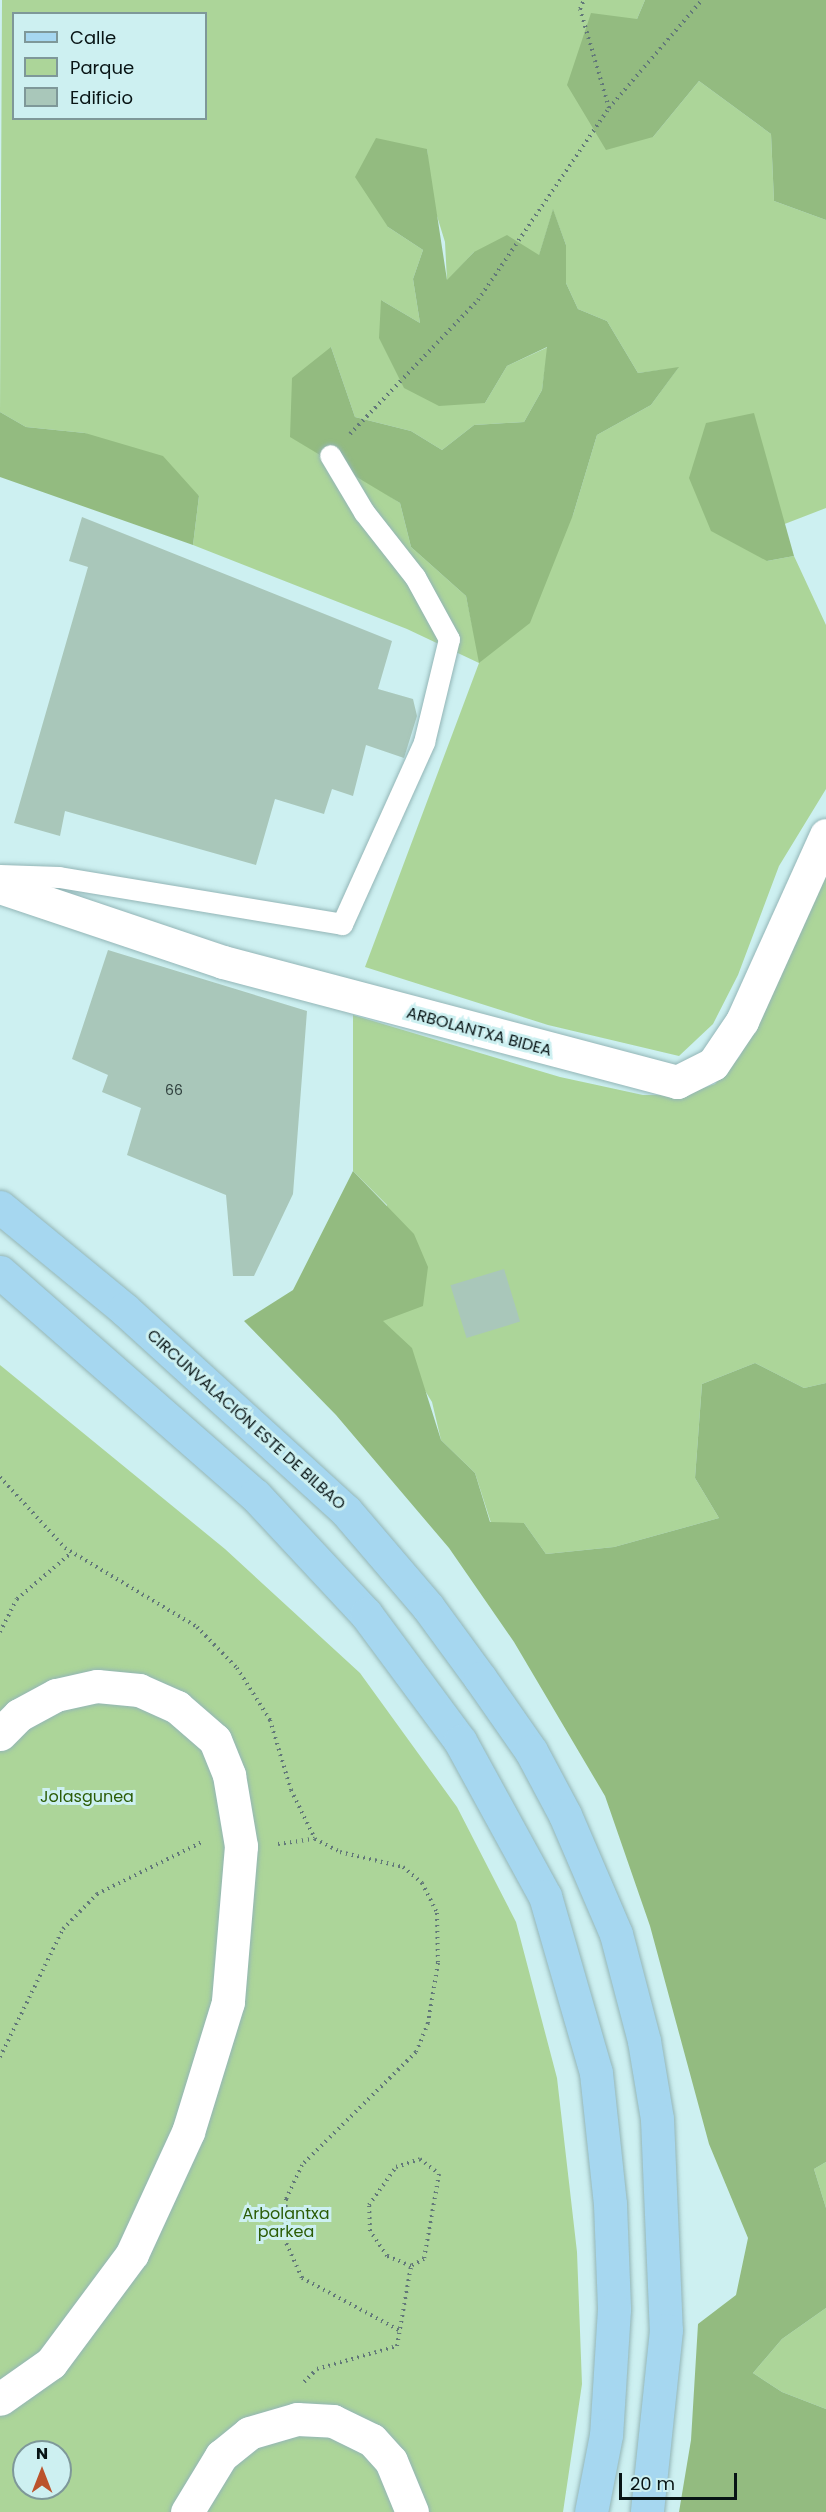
<!DOCTYPE html>
<html>
<head>
<meta charset="utf-8">
<style>
  body { margin:0 }
  #map { position:relative; width:826px; height:2512px; overflow:hidden; background:#cdf0f1; font-family:Poppins,sans-serif }
  div>[style] { position:absolute }
  [style*='--x'] { left:calc(var(--x)*1px); top:calc(var(--y)*1px); width:calc(var(--w)*1px); rotate:calc(var(--a)*1deg) }
  .green>* { inset:0; background:#acd599 }
  .forest>* { inset:0; background:#93bb80 }
  .building>* { inset:0; background:#a9c7ba; transform-origin:0 0 }
  .path>* { height:4px; margin-top:-2px; transform-origin:0; background:repeating-linear-gradient(90deg,#627879 0 1.5px,transparent 0 6px) }
  .roads { filter:drop-shadow(0 0 2px #93b5b6) drop-shadow(0 0 2px #93b5b6) }
  .service>* { height:21px; margin:-10.5px; padding:0 10.5px; transform-origin:10.5px; border-radius:10.5px; background:#fff }
  .minor>* { height:33px; margin:-16.5px; padding:0 16.5px; transform-origin:16.5px; border-radius:16.5px; background:#fff }
  .primary>* { height:33px; margin:-16.5px; padding:0 16.5px; transform-origin:16.5px; border-radius:16.5px; background:#a6d7f0 }
  span { translate:-50% -50%; white-space:nowrap; text-align:center; line-height:1.15; -webkit-text-stroke:6px #cdf0f1; paint-order:stroke }
  .number-label { font-size:14px; color:#30413e }
  .number-label span { -webkit-text-stroke-width:0 }
  .street-label { font-size:16px; color:#081415 }
  .park-label { font-size:16px; color:#2b5c06 }
  .legend { position:absolute; left:12px; top:12px; width:195px; height:108px; box-sizing:border-box; background:#cdf0f1; border:2px solid #7e9899; margin:0; padding:8px 10px; list-style:none; font-size:18px; color:#081415 }
  .legend li { display:flex; align-items:center; gap:12px; height:30px }
  .legend b { width:30px; border:2px solid #7e9899 }
  .north { position:absolute; left:12px; top:2440px; width:60px; height:60px; box-sizing:border-box; background:#cdf0f1; border:2px solid #7e9899; border-radius:50%; rotate:0deg; font-size:16px; font-weight:700; line-height:24px; text-align:center; color:#081415 }
  .north::after { content:''; display:block; margin:auto; width:21px; height:27px; background:#bb532c; clip-path:polygon(50% 0,100% 100%,50% 72%,0 100%) }
  .scale { position:absolute; left:619px; top:2473px; width:118px; height:27px; box-sizing:border-box; border:3px solid #081415; border-top:0; padding-left:8px; font-size:18px; line-height:21px; white-space:nowrap; color:#081415; -webkit-text-stroke:4px #cdf0f1; paint-order:stroke }
</style>
</head>
<body>
<div id="map">
  <div class="green">
    <div style="clip-path:polygon(evenodd,2px 0,645px 0,637px 19px,653px 137px,699px 81px,771px 134px,774px 201px,826px 220px,826px 508px,782px 525px,770px 481px,767px 561px,794px 556px,826px 625px,826px 789px,779px 866px,738px 975px,713px 1024px,679px 1056px,548px 1025px,365px 967px,479px 663px,407px 629px,193px 545px,199px 496px,85px 433px,26px 427px,0 412px,2px 0,14px 14px,206px 14px,206px 118px,14px 118px,14px 14px,2px 0,427px 149px,432px 200px,445px 242px,447px 281px,474px 252px,539px 256px,553px 210px,566px 245px,566px 283px,578px 309px,607px 321px,638px 373px,678px 368px,651px 405px,597px 435px,573px 515px,480px 662px,466px 596px,411px 547px,400px 503px,333px 459px,331px 347px,355px 417px,411px 431px,442px 450px,474px 425px,524px 422px,542px 390px,548px 347px,507px 366px,485px 403px,381px 300px,420px 323px,413px 279px,423px 250px,388px 227px,427px 149px)"></div>
    <div style="clip-path:polygon(826px 862px,826px 1383px,804px 1388px,755px 1363px,702px 1384px,695px 1478px,719px 1518px,614px 1547px,546px 1554px,524px 1523px,491px 1523px,475px 1473px,441px 1440px,432px 1402px,382px 1321px,387px 1205px,353px 1171px,353px 1015px,560px 1077px,643px 1095px,683px 1095px,715px 1084px,740px 1056px)"></div>
    <div style="clip-path:polygon(evenodd,0 1365px,225px 1549px,360px 1673px,457px 1807px,516px 1922px,557px 2078px,577px 2252px,582px 2384px,563px 2512px,0 2512px,0 1365px,24px 2452px,60px 2452px,60px 2488px,24px 2488px,24px 2452px)"></div>
    <div style="clip-path:polygon(826px 2162px,826px 2208px,814px 2169px)"></div>
    <div style="clip-path:polygon(826px 2308px,826px 2409px,782px 2392px,753px 2373px,782px 2339px)"></div>
  </div>
  <div class="forest">
    <div style="clip-path:polygon(645px 0,826px 0,826px 220px,774px 201px,771px 134px,699px 81px,653px 137px,606px 150px,567px 85px,591px 13px,637px 19px)"></div>
    <div style="clip-path:polygon(376px 138px,427px 149px,447px 280px,474px 252px,507px 235px,539px 255px,553px 209px,566px 245px,566px 283px,578px 309px,607px 321px,638px 373px,679px 367px,651px 405px,597px 435px,573px 515px,530px 623px,479px 663px,466px 596px,411px 547px,400px 503px,290px 437px,292px 378px,331px 347px,355px 417px,411px 431px,442px 450px,474px 425px,524px 422px,542px 390px,547px 347px,507px 366px,485px 403px,439px 406px,404px 388px,379px 338px,381px 300px,420px 323px,413px 279px,423px 250px,388px 227px,355px 177px)"></div>
    <div style="clip-path:polygon(0 412px,26px 427px,85px 433px,163px 456px,199px 496px,193px 545px,0 477px)"></div>
    <div style="clip-path:polygon(754px 413px,794px 556px,767px 561px,711px 531px,689px 478px,706px 423px)"></div>
    <div style="clip-path:polygon(353px 1171px,414px 1234px,428px 1267px,423px 1306px,383px 1321px,412px 1348px,441px 1440px,475px 1473px,490px 1522px,524px 1523px,546px 1554px,614px 1547px,719px 1518px,695px 1478px,702px 1384px,755px 1363px,804px 1388px,826px 1383px,826px 2162px,814px 2169px,826px 2208px,826px 2308px,782px 2339px,753px 2373px,782px 2392px,826px 2409px,826px 2512px,679px 2512px,691px 2440px,698px 2324px,736px 2295px,748px 2238px,709px 2144px,650px 1926px,605px 1796px,514px 1642px,449px 1548px,336px 1415px,244px 1321px,293px 1290px)"></div>
  </div>
  <div class="building">
    <div style="clip-path:polygon(82px 517px,392px 641px,378px 689px,413px 699px,417px 716px,404px 758px,366px 745px,353px 796px,332px 789px,324px 814px,275px 799px,256px 865px,65px 811px,60px 836px,14px 823px,88px 567px,69px 561px)"></div>
    <div style="clip-path:polygon(108px 950px,307px 1011px,293px 1194px,254px 1276px,233px 1276px,226px 1195px,127px 1155px,141px 1108px,102px 1092px,108px 1075px,72px 1059px)"></div>
    <div style="left:504px;top:1269px;width:55px;height:56px;rotate:73deg"></div>
  </div>
  <div class="path">
    <div style="--x:609;--y:108;--w:143;--a:-49.3"></div>
    <div style="--x:350;--y:434;--w:185;--a:-46.3"></div>
    <div style="--x:478;--y:300;--w:232;--a:-55.7"></div>
    <div style="--x:609;--y:108;--w:103;--a:-106.3"></div>
    <div style="--x:580;--y:9;--w:10;--a:-66"></div>
    <div style="--x:0;--y:1477;--w:96;--a:47.5"></div>
    <div style="--x:65;--y:1548;--w:154;--a:30.9"></div>
    <div style="--x:197;--y:1627;--w:57;--a:45.7"></div>
    <div style="--x:237;--y:1668;--w:62;--a:57.6"></div>
    <div style="--x:270;--y:1720;--w:73;--a:73.3"></div>
    <div style="--x:291;--y:1790;--w:55;--a:63.9"></div>
    <div style="--x:315;--y:1839;--w:28;--a:27"></div>
    <div style="--x:340;--y:1852;--w:65;--a:13.4"></div>
    <div style="--x:403;--y:1867;--w:25;--a:40"></div>
    <div style="--x:422;--y:1883;--w:34;--a:63"></div>
    <div style="--x:437;--y:1913;--w:50;--a:88.9"></div>
    <div style="--x:438;--y:1963;--w:61;--a:99.5"></div>
    <div style="--x:428;--y:2023;--w:31;--a:112"></div>
    <div style="--x:416;--y:2052;--w:161;--a:135.3"></div>
    <div style="--x:302;--y:2165;--w:38;--a:115"></div>
    <div style="--x:286;--y:2199;--w:39;--a:93"></div>
    <div style="--x:284;--y:2238;--w:44;--a:65.8"></div>
    <div style="--x:302;--y:2278;--w:112;--a:28.2"></div>
    <div style="--x:0;--y:1632;--w:37;--a:-63"></div>
    <div style="--x:17;--y:1599;--w:71;--a:-40.4"></div>
    <div style="--x:278;--y:1844;--w:37;--a:-8"></div>
    <div style="--x:0;--y:2057;--w:143;--a:-63.8"></div>
    <div style="--x:63;--y:1929;--w:49;--a:-45.8"></div>
    <div style="--x:97;--y:1894;--w:117;--a:-26.3"></div>
    <div style="--x:304;--y:2382;--w:18;--a:-45"></div>
    <div style="--x:317;--y:2369;--w:83;--a:-16"></div>
    <div style="--x:397;--y:2346;--w:81;--a:-80.1"></div>
    <div style="--x:411;--y:2266;--w:26;--a:-157"></div>
    <div style="--x:387;--y:2256;--w:30;--a:-124"></div>
    <div style="--x:370;--y:2231;--w:26;--a:-92"></div>
    <div style="--x:369;--y:2205;--w:47;--a:-54.6"></div>
    <div style="--x:396;--y:2167;--w:25;--a:-18"></div>
    <div style="--x:420;--y:2159;--w:24;--a:38"></div>
    <div style="--x:439;--y:2174;--w:86;--a:100"></div>
    <div style="--x:424;--y:2259;--w:15;--a:152"></div>
  </div>
  <div class="roads">
    <div class="service">
      <div style="--x:0;--y:875;--w:59;--a:1.9"></div>
      <div style="--x:59;--y:877;--w:287;--a:9.4"></div>
      <div style="--x:342;--y:924;--w:200;--a:-65.7"></div>
      <div style="--x:424;--y:742;--w:106;--a:-76.4"></div>
      <div style="--x:449;--y:639;--w:71;--a:-118.7"></div>
      <div style="--x:415;--y:577;--w:83;--a:-128.1"></div>
      <div style="--x:364;--y:512;--w:66;--a:-120.8"></div>
    </div>
    <div class="minor">
      <div style="--x:0;--y:887;--w:235;--a:18.6"></div>
      <div style="--x:223;--y:962;--w:470;--a:14.8"></div>
      <div style="--x:677;--y:1082;--w:40;--a:-26.6"></div>
      <div style="--x:713;--y:1064;--w:52;--a:-56"></div>
      <div style="--x:742;--y:1021;--w:204;--a:-65.7"></div>
      <div style="--x:0;--y:1734;--w:27;--a:-45"></div>
      <div style="--x:19;--y:1715;--w:42;--a:-28.4"></div>
      <div style="--x:56;--y:1695;--w:42;--a:-12.4"></div>
      <div style="--x:97;--y:1686;--w:42;--a:5.4"></div>
      <div style="--x:139;--y:1690;--w:42;--a:24.1"></div>
      <div style="--x:177;--y:1707;--w:50;--a:41"></div>
      <div style="--x:215;--y:1740;--w:38;--a:68"></div>
      <div style="--x:229;--y:1775;--w:72;--a:80.4"></div>
      <div style="--x:241;--y:1846;--w:157;--a:94.8"></div>
      <div style="--x:228;--y:2002;--w:136;--a:107.1"></div>
      <div style="--x:188;--y:2132;--w:134;--a:114.7"></div>
      <div style="--x:132;--y:2254;--w:136;--a:126.6"></div>
      <div style="--x:51;--y:2363;--w:62;--a:144.8"></div>
      <div style="--x:187;--y:2512;--w:66;--a:-58.7"></div>
      <div style="--x:221;--y:2456;--w:36;--a:-39"></div>
      <div style="--x:249;--y:2433;--w:50;--a:-16.3"></div>
      <div style="--x:297;--y:2419;--w:36;--a:3"></div>
      <div style="--x:333;--y:2421;--w:43;--a:26"></div>
      <div style="--x:372;--y:2440;--w:28;--a:48"></div>
      <div style="--x:391;--y:2461;--w:55;--a:67.6"></div>
    </div>
    <div class="primary">
      <div style="--x:0;--y:1207;--w:161;--a:39.4"></div>
      <div style="--x:124;--y:1309;--w:300;--a:42.3"></div>
      <div style="--x:346;--y:1511;--w:126;--a:49.5"></div>
      <div style="--x:428;--y:1607;--w:88;--a:53.8"></div>
      <div style="--x:480;--y:1678;--w:89;--a:55.1"></div>
      <div style="--x:531;--y:1751;--w:72;--a:62"></div>
      <div style="--x:565;--y:1815;--w:129;--a:66.8"></div>
      <div style="--x:616;--y:1934;--w:111;--a:75.3"></div>
      <div style="--x:644;--y:2041;--w:79;--a:80.5"></div>
      <div style="--x:657;--y:2119;--w:211;--a:87.6"></div>
      <div style="--x:666;--y:2330;--w:183;--a:96"></div>
      <div style="--x:0;--y:1272;--w:339;--a:41.2"></div>
      <div style="--x:255;--y:1495;--w:163;--a:47"></div>
      <div style="--x:366;--y:1614;--w:158;--a:53.5"></div>
      <div style="--x:460;--y:1741;--w:177;--a:61.3"></div>
      <div style="--x:545;--y:1896;--w:184;--a:73.9"></div>
      <div style="--x:596;--y:2073;--w:132;--a:83.9"></div>
      <div style="--x:610;--y:2204;--w:105;--a:87.8"></div>
      <div style="--x:614;--y:2309;--w:126;--a:93.6"></div>
      <div style="--x:606;--y:2435;--w:78;--a:101"></div>
    </div>
  </div>
  <div class="number-label">
    <span style="left:174px;top:1090px">66</span>
  </div>
  <div class="street-label">
    <span style="left:479px;top:1032px;rotate:15deg">ARBOLANTXA BIDEA</span>
    <span style="left:246px;top:1420px;rotate:42deg">CIRCUNVALACIÓN ESTE DE BILBAO</span>
  </div>
  <div class="park-label">
    <span style="left:87px;top:1797px">Jolasgunea</span>
    <span style="left:286px;top:2223px">Arbolantxa<br>parkea</span>
  </div>
  <ul class="legend">
  <li><b style="height:8px;background:#a6d7f0"></b>Calle</li>
  <li><b style="height:16px;background:#acd599"></b>Parque</li>
  <li><b style="height:16px;background:#a9c7ba"></b>Edificio</li>
  </ul>
  <div class="north">N</div>
  <div class="scale">20 m</div>
</div>
</body>
</html>
